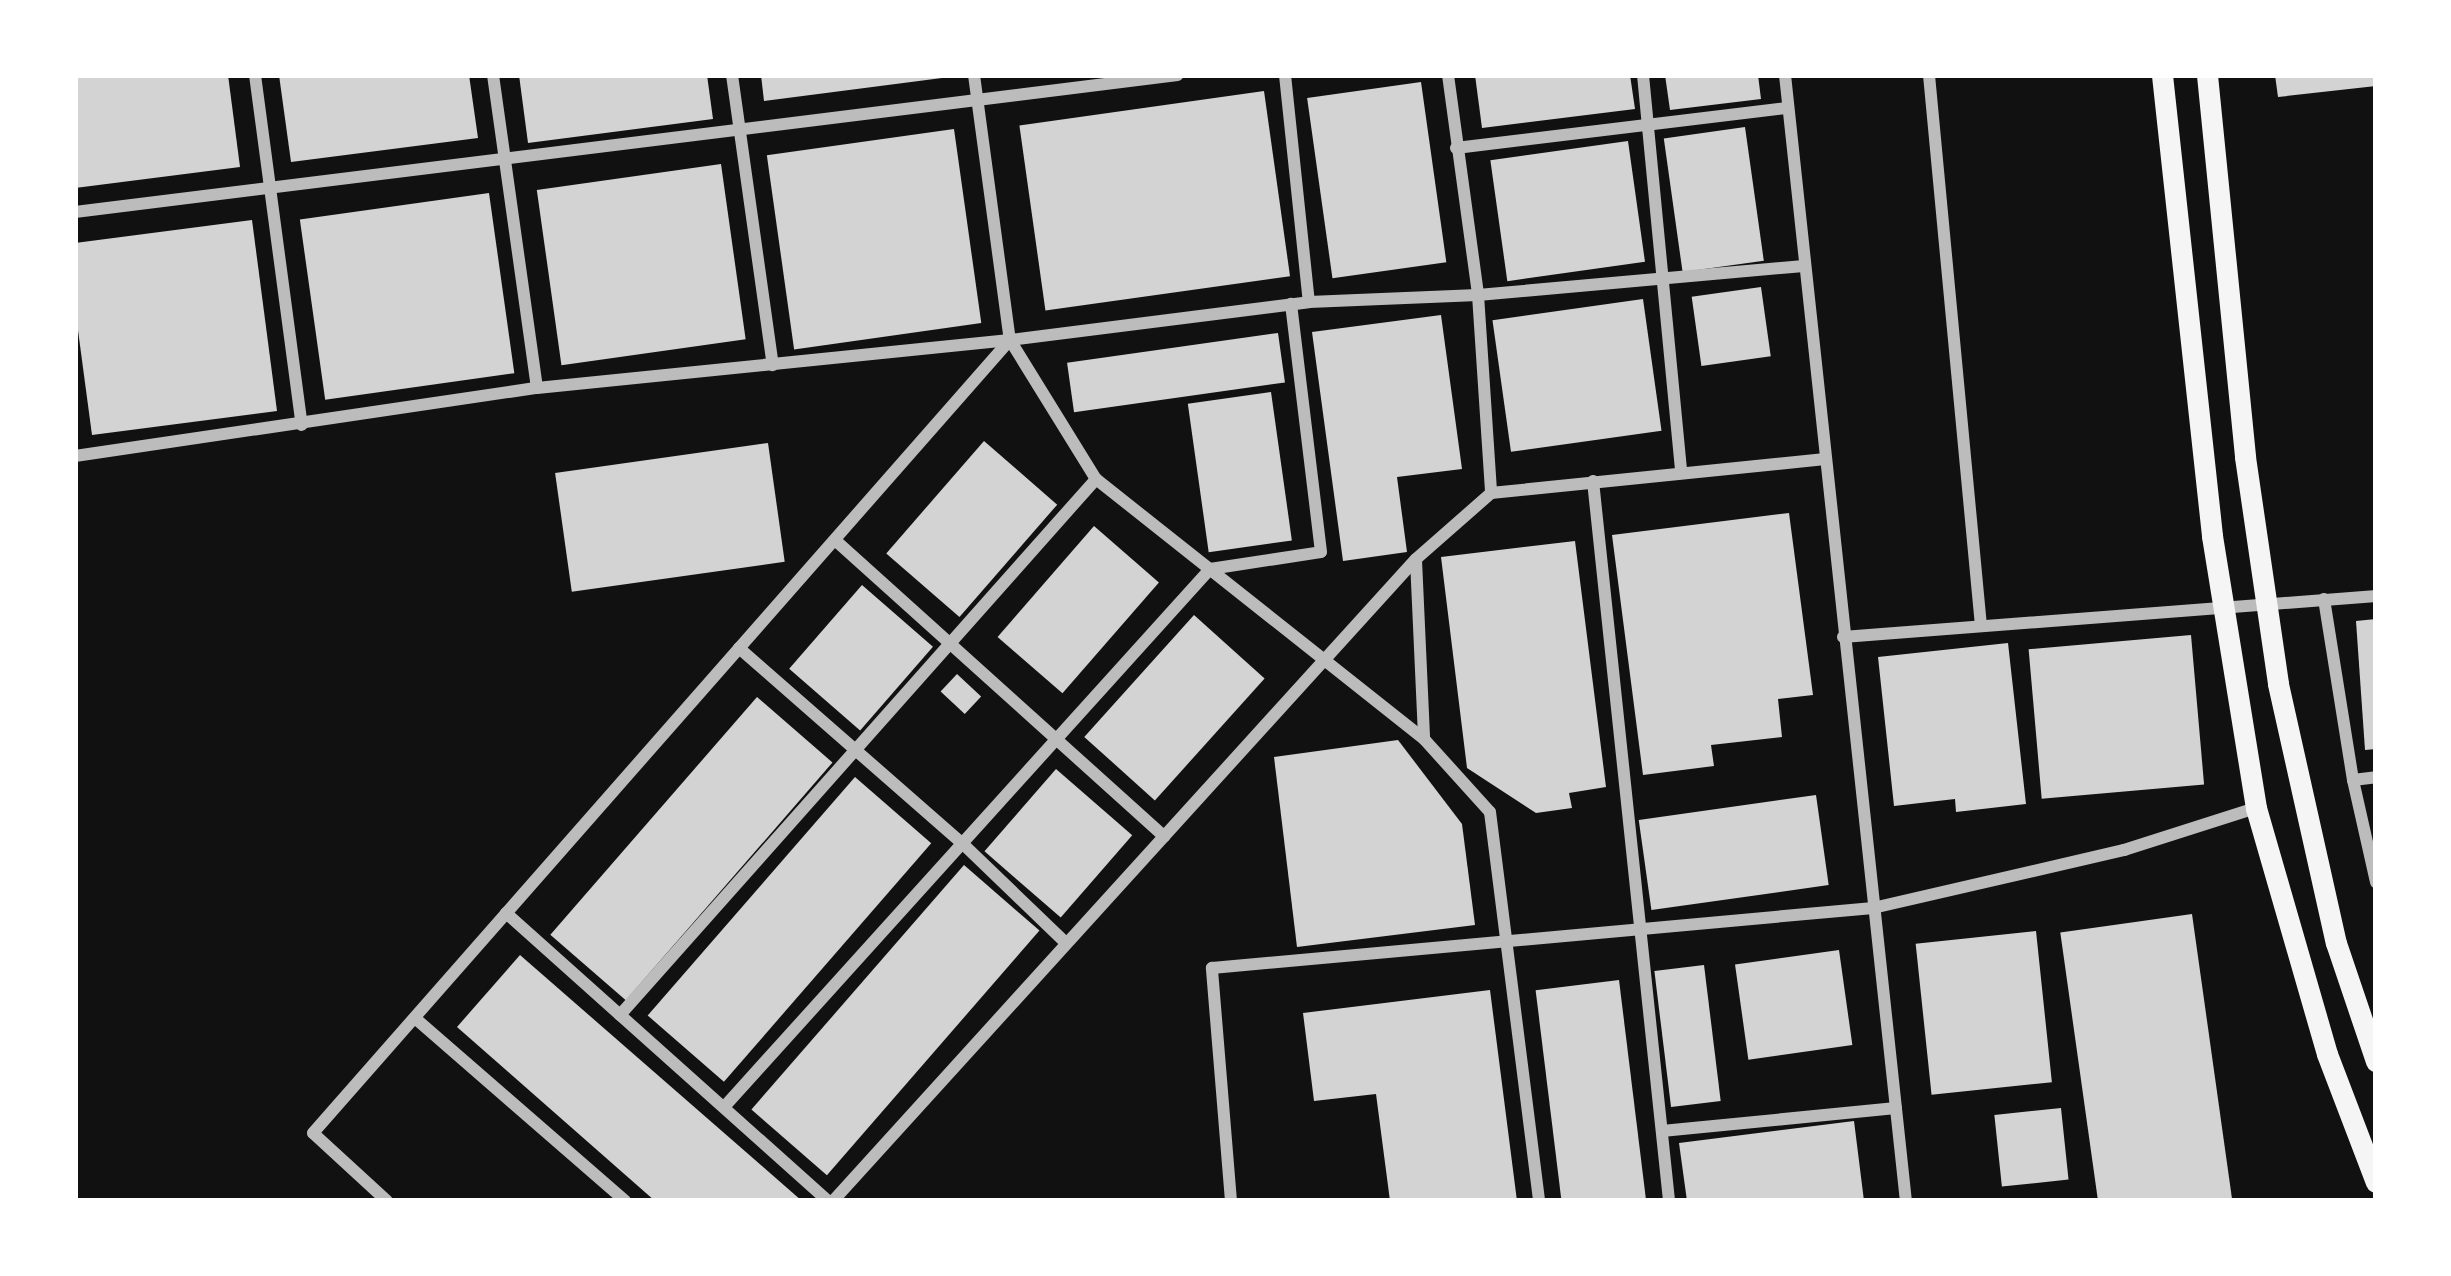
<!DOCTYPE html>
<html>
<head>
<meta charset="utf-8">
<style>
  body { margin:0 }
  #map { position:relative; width:2451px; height:1276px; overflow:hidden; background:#111; font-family:Poppins,sans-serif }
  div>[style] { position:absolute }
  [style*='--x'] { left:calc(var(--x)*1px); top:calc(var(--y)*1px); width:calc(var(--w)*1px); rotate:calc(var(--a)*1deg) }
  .building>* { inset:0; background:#d3d3d3; transform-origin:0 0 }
  .minor>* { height:12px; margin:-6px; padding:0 6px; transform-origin:6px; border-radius:6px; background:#bcbcbc }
  .secondary>* { height:21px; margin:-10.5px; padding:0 10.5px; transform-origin:10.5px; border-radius:10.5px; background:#f5f5f5 }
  span { translate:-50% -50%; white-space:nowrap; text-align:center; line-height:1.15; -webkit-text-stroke:12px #fff; paint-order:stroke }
  .frame { position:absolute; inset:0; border:78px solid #fff; pointer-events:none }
</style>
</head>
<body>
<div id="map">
  <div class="building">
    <div style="clip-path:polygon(75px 75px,228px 75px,240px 167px,75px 188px)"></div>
    <div style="clip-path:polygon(279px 75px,469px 75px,478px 138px,291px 162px)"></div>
    <div style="clip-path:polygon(519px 75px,707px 75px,713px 119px,528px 143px)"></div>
    <div style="clip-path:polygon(761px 75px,942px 75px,942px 78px,764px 101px)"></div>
    <div style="clip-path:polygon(1475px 75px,1630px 75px,1635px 109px,1482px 128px)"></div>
    <div style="clip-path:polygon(1665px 75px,1758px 75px,1761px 99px,1670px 110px)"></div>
    <div style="clip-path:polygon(2275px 75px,2376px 75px,2376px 86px,2278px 97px)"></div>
    <div style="left:1421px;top:82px;width:182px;height:115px;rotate:82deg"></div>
    <div style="left:1264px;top:91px;width:187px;height:247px;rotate:82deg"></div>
    <div style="left:1745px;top:127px;width:135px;height:82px;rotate:82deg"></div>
    <div style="left:954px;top:129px;width:196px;height:189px;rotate:82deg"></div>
    <div style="left:1628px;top:141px;width:122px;height:139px;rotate:82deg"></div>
    <div style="left:721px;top:164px;width:177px;height:186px;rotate:82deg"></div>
    <div style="left:489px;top:193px;width:182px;height:191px;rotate:82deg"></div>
    <div style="clip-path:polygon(252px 220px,277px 411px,92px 435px,75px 308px,75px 243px)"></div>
    <div style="left:1761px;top:287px;width:70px;height:70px;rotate:82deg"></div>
    <div style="left:1643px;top:299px;width:133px;height:152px;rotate:82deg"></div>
    <div style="clip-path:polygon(1441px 315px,1462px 469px,1397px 477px,1407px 552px,1343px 561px,1312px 332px)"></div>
    <div style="left:1278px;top:333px;width:50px;height:213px;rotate:82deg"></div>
    <div style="left:1271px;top:392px;width:150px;height:84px;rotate:82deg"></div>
    <div style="left:984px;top:441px;width:97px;height:149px;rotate:41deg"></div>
    <div style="left:768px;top:443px;width:120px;height:215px;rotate:82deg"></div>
    <div style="clip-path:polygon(1789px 513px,1813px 695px,1778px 699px,1782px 737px,1711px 745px,1714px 766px,1643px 775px,1612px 535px)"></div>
    <div style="left:1094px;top:526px;width:86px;height:147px;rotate:41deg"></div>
    <div style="clip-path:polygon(1575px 541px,1606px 787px,1569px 793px,1572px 808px,1536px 813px,1467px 768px,1441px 557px)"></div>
    <div style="left:862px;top:585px;width:94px;height:111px;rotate:41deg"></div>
    <div style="left:1194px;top:615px;width:95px;height:164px;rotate:42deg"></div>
    <div style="clip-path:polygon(2376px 619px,2376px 749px,2365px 750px,2356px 621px)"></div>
    <div style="left:2191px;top:635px;width:150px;height:163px;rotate:85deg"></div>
    <div style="clip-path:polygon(2008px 643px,2026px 804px,1956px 812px,1955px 799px,1894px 806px,1878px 657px)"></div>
    <div style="left:957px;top:674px;width:33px;height:24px;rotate:43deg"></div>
    <div style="left:757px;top:697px;width:100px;height:315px;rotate:41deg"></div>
    <div style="clip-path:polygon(1398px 740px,1462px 824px,1475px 925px,1297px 947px,1274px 757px)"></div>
    <div style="left:1056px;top:769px;width:101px;height:109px;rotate:41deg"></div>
    <div style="left:855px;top:777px;width:101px;height:316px;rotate:41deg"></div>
    <div style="left:1816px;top:795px;width:91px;height:179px;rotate:82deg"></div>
    <div style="left:964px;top:865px;width:100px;height:324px;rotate:41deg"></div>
    <div style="left:2192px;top:914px;width:290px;height:133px;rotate:82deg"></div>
    <div style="left:2036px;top:931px;width:152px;height:121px;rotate:84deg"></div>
    <div style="left:1839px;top:950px;width:96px;height:105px;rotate:82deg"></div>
    <div style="clip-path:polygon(520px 955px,802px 1201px,655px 1201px,457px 1027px)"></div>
    <div style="left:1704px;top:965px;width:137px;height:50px;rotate:83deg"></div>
    <div style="left:1619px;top:980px;width:223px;height:84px;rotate:83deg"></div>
    <div style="clip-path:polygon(1490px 990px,1517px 1201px,1390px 1201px,1376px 1094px,1314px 1101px,1303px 1013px)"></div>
    <div style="left:2061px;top:1108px;width:72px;height:67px;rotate:84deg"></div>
    <div style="clip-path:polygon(1854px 1121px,1864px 1201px,1687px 1201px,1679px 1143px)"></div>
  </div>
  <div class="minor">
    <div style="--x:255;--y:75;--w:353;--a:82.4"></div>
    <div style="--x:493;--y:75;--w:316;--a:82"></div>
    <div style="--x:732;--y:75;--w:293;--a:82"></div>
    <div style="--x:974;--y:75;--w:267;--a:82.3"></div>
    <div style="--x:1010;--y:340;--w:163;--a:58.3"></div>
    <div style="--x:1096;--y:479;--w:419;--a:38.4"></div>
    <div style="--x:1424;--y:739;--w:98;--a:47.9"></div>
    <div style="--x:1490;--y:812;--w:392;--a:82.8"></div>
    <div style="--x:1285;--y:75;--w:228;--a:84"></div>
    <div style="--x:1448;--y:75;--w:222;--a:82.2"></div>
    <div style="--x:1478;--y:295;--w:198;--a:86.2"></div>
    <div style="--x:1643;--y:75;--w:400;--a:84.5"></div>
    <div style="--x:1785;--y:75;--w:1132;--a:83.87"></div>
    <div style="--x:1929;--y:75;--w:553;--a:84.61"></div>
    <div style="--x:1456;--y:148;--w:334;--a:-6.9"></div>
    <div style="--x:75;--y:212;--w:1111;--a:-7.08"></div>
    <div style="--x:75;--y:456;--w:467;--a:-8.4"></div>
    <div style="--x:537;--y:388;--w:475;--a:-5.8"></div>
    <div style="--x:1010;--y:340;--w:301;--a:-7.2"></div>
    <div style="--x:1309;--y:302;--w:169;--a:-2.4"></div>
    <div style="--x:1478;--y:295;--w:327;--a:-5.1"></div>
    <div style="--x:1593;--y:481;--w:724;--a:83.97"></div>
    <div style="--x:835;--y:540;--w:443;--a:42"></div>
    <div style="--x:1416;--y:560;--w:179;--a:87.4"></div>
    <div style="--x:2324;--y:599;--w:183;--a:80.9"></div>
    <div style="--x:2353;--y:780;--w:105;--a:77.3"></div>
    <div style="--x:1843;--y:637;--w:535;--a:-4.4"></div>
    <div style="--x:739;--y:648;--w:296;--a:41.2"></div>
    <div style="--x:962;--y:843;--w:144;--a:43.9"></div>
    <div style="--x:2353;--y:780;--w:23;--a:-7"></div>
    <div style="--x:506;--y:913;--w:432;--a:41.8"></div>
    <div style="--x:620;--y:1015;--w:717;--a:-48.39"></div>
    <div style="--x:416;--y:1019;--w:277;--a:41"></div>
    <div style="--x:725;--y:1106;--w:724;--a:-47.91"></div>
    <div style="--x:1210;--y:569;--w:112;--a:-8.7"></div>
    <div style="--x:1321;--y:552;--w:250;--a:-96.9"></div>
    <div style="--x:1662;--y:1131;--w:235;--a:-5.6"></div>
    <div style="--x:387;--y:1201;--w:100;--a:-137.4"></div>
    <div style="--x:313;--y:1133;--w:1054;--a:-48.69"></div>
    <div style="--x:833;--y:1201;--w:867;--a:-47.76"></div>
    <div style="--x:1416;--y:559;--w:100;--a:-41.3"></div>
    <div style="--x:1491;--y:493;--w:336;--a:-5.8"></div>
    <div style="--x:1231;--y:1201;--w:234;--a:-94.7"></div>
    <div style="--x:1212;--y:968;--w:664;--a:-5.19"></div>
    <div style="--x:1873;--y:908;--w:258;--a:-13"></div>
    <div style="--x:2124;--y:850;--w:139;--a:-17.7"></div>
  </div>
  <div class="secondary">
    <div style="--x:2162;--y:75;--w:464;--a:83.8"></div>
    <div style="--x:2212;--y:536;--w:276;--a:80.8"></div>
    <div style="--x:2256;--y:808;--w:256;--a:73.9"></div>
    <div style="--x:2327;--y:1054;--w:137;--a:69.1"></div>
    <div style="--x:2207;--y:75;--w:384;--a:84.3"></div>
    <div style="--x:2245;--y:457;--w:229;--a:81.7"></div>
    <div style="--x:2278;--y:684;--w:265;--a:77.4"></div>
    <div style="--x:2336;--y:943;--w:125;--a:71.3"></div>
  </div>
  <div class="frame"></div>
</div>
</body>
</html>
